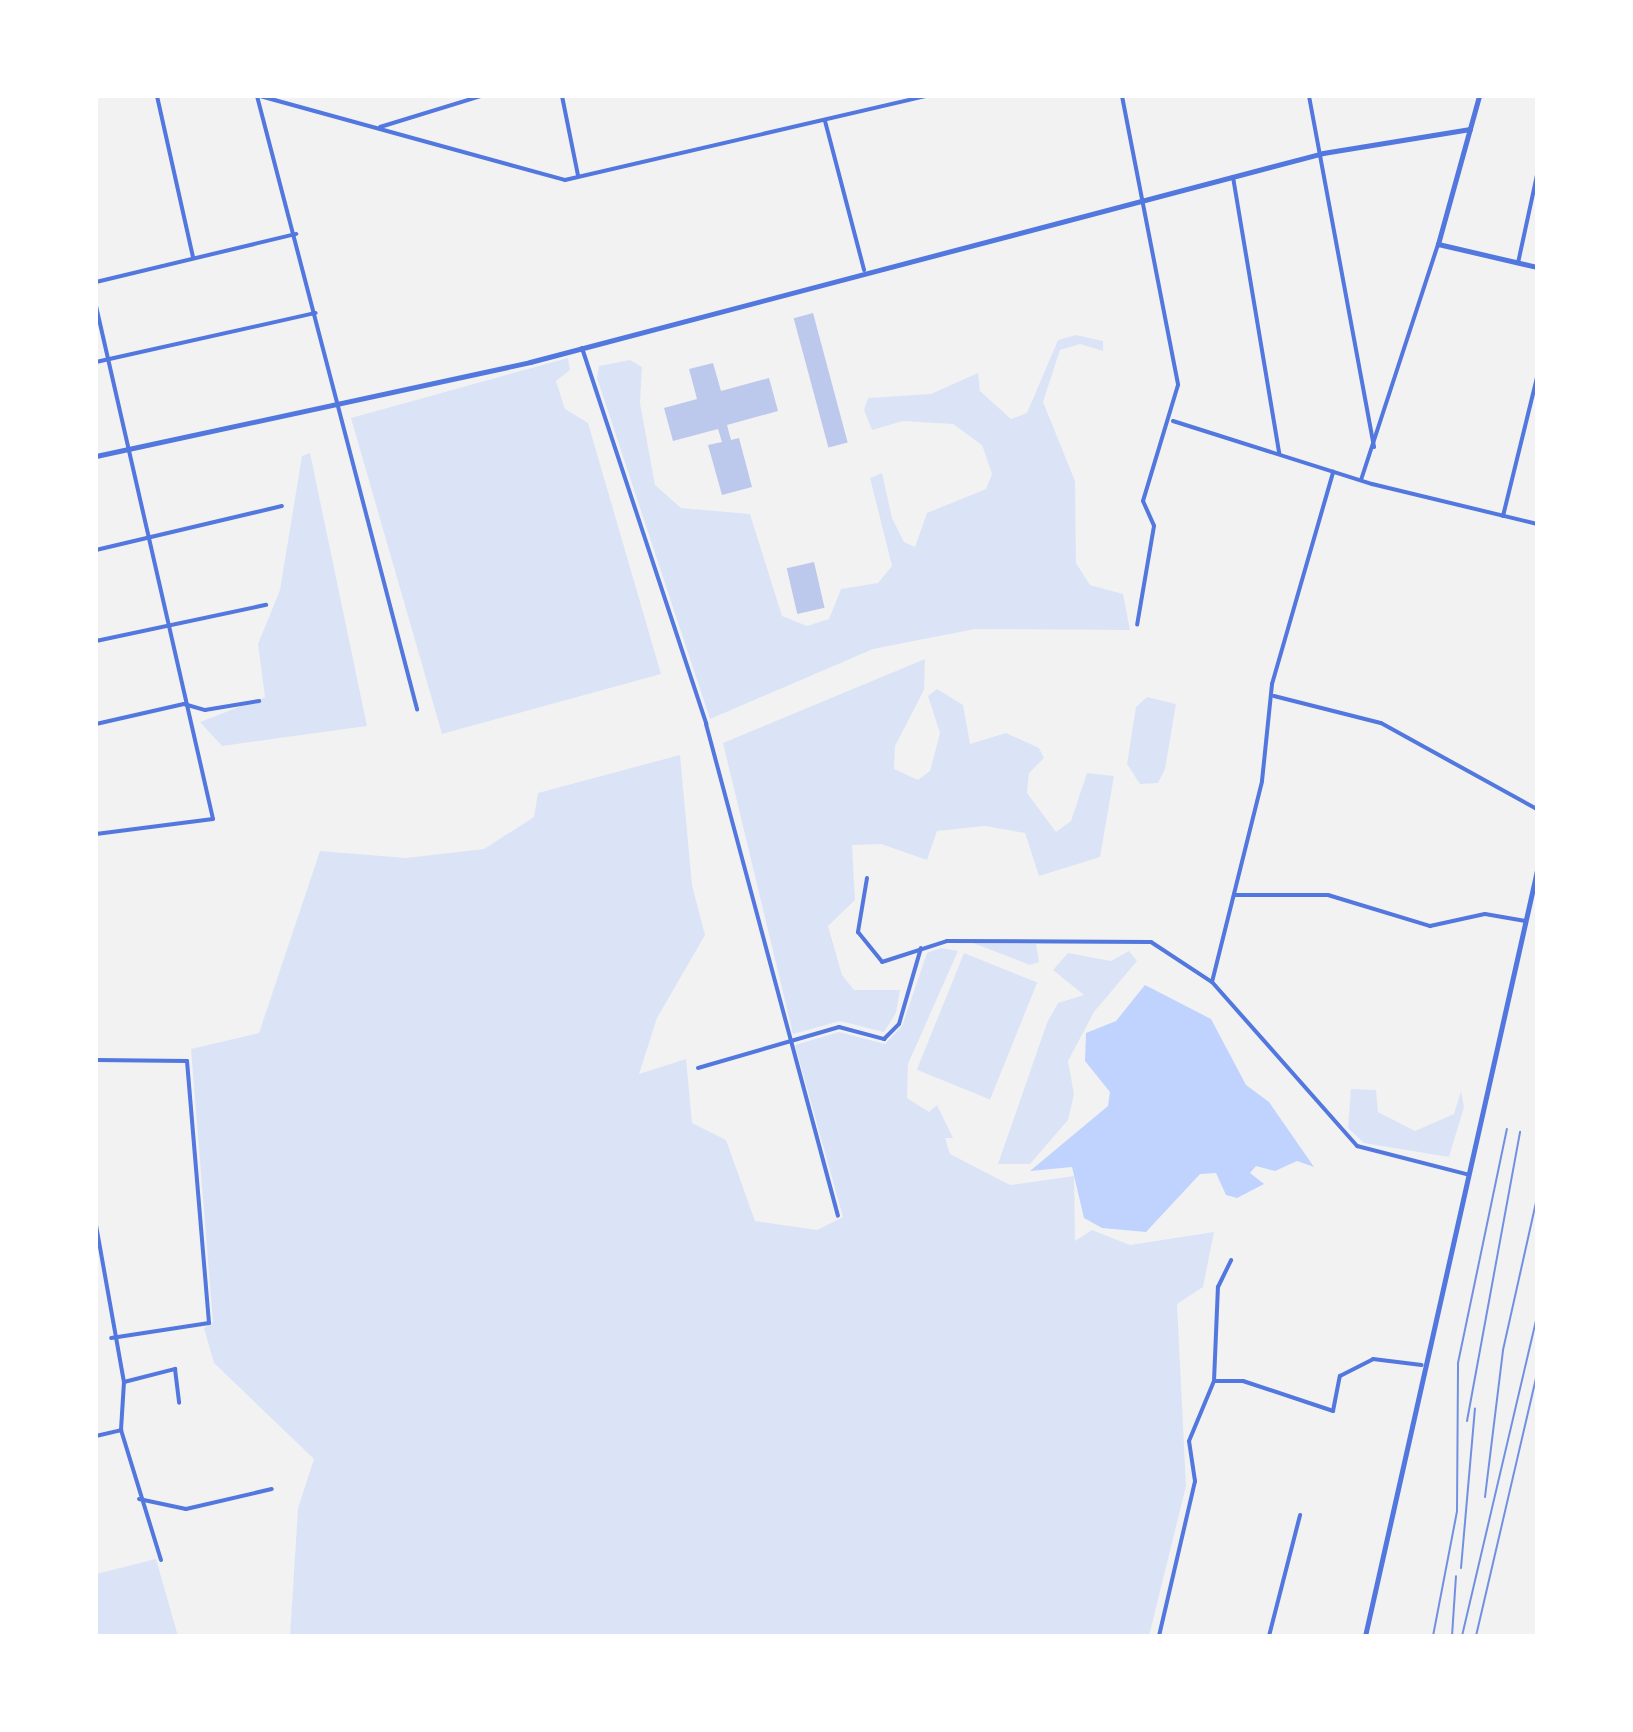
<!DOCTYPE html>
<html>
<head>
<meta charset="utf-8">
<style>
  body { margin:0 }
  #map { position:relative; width:1633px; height:1732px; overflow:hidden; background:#f2f2f2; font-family:Montserrat,sans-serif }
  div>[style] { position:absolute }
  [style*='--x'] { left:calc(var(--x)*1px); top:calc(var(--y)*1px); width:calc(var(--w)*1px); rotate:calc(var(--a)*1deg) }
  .green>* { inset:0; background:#dbe4f7; transform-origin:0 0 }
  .water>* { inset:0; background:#bfd3fe }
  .building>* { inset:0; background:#bdc9ec; transform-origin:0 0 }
  .minor>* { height:4px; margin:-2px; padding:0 2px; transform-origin:2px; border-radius:2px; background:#5277de }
  .tertiary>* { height:5px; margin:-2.5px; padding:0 2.5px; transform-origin:2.5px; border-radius:2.5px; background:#5277de }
  .rail>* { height:2px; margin:-1px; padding:0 1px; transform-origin:1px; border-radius:1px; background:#7290e2 }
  span { translate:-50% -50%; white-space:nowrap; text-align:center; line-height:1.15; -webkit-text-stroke:7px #fff; paint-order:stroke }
  .frame { position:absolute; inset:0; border:98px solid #fff; pointer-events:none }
</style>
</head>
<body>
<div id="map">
  <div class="green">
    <div style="clip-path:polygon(1076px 335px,1103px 341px,1103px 351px,1080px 344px,1060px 350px,1043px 402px,1075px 481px,1076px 563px,1090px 585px,1123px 594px,1130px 630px,975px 629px,873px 649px,710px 719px,597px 378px,599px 366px,630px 360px,642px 367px,640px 403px,655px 485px,681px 508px,750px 514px,782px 616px,807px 626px,829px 619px,841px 589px,878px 583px,892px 566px,870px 478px,882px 473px,892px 518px,904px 542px,915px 547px,927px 513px,986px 489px,992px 474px,982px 445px,953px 424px,903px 421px,872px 430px,864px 410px,868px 398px,931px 394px,978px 373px,980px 391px,1011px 419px,1027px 413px,1058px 340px)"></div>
    <div style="clip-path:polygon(568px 358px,570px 370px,556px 381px,565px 409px,588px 423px,661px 674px,442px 734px,351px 418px)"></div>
    <div style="clip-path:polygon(310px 453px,367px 726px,222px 746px,200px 722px,265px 697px,258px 644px,280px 590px,302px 456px)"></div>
    <div style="clip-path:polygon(925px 659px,924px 690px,895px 746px,894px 769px,918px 780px,930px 771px,940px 733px,928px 696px,937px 689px,963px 705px,970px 744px,1006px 733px,1039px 748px,1044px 758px,1029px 773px,1027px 793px,1056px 832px,1071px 821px,1087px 773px,1114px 776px,1100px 857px,1039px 876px,1025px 833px,985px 826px,937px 831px,927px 860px,881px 844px,852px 845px,855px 900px,828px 926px,842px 975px,854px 990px,900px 990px,896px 1013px,884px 1032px,840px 1021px,793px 1034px,723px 743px)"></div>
    <div style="clip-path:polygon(1147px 697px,1176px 704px,1165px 769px,1158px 783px,1140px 784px,1127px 764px,1136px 707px)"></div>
    <div style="clip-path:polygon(680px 755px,692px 885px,705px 935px,657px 1018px,639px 1074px,686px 1059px,692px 1123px,726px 1140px,755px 1221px,817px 1230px,843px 1217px,795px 1045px,839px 1032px,885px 1044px,902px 1026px,927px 953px,941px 948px,958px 951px,908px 1064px,907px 1098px,929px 1112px,937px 1105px,953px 1138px,945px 1138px,950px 1154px,1010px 1185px,1074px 1176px,1075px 1241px,1092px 1230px,1130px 1245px,1214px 1232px,1203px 1287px,1177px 1304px,1186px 1486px,1149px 1636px,290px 1636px,298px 1508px,314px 1459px,214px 1363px,204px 1328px,213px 1322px,191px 1049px,259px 1033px,320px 851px,406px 858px,484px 849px,534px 817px,538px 793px)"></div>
    <div style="clip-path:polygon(973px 943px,1036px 944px,1039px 962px,1030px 965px)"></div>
    <div style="clip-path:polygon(1129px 951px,1137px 961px,1094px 1012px,1068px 1061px,1074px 1094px,1068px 1120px,1030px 1164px,998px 1164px,1047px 1023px,1058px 1003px,1084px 995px,1053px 970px,1068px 953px,1111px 961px)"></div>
    <div style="left:964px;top:953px;width:79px;height:126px;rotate:22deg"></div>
    <div style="clip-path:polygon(1351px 1089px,1376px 1090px,1378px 1112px,1415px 1131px,1454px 1114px,1461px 1091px,1464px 1107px,1449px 1157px,1364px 1143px,1348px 1128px)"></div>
    <div style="clip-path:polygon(156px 1559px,178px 1636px,96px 1636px,96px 1574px)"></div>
  </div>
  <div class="water">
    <div style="clip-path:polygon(1145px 985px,1211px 1019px,1246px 1085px,1269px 1102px,1314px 1167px,1297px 1161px,1275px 1171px,1256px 1166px,1250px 1173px,1264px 1184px,1237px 1198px,1226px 1195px,1216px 1173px,1200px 1174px,1146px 1232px,1102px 1228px,1084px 1218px,1072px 1167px,1030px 1171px,1108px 1106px,1110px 1092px,1085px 1061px,1086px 1033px,1116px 1021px)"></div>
  </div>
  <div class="building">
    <div style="left:813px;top:313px;width:134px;height:20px;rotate:75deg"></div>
    <div style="clip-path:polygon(713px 363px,721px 391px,769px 378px,778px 411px,727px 425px,731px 440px,739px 438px,752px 487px,722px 495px,708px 445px,722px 442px,718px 429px,673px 441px,664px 408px,697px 399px,689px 369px)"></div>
    <div style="left:814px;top:562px;width:47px;height:28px;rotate:77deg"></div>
  </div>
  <div class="minor">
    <div style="--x:157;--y:96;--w:165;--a:77.4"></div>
    <div style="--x:257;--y:96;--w:634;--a:75.37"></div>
    <div style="--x:260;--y:96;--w:316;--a:15.4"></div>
    <div style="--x:565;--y:180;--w:370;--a:-13.1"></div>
    <div style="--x:562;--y:96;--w:81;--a:78.6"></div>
    <div style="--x:1122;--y:96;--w:294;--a:79"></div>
    <div style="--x:1178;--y:385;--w:121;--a:106.8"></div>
    <div style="--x:1143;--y:501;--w:27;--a:66"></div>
    <div style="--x:1154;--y:526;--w:100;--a:99.7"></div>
    <div style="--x:1309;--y:96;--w:357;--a:79.5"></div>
    <div style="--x:825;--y:121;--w:154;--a:75.3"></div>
    <div style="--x:380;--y:127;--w:106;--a:-17.1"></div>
    <div style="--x:1233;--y:177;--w:280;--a:80.5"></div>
    <div style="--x:1518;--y:263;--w:90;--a:-77.8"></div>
    <div style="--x:96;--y:282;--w:206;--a:-13.5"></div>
    <div style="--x:96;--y:306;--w:526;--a:77.15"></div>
    <div style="--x:213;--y:819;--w:118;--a:172.7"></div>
    <div style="--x:582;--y:348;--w:396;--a:71.7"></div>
    <div style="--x:706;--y:724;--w:509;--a:74.98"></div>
    <div style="--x:96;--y:362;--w:225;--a:-12.6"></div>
    <div style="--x:1173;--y:421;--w:209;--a:17.6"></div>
    <div style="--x:1372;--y:484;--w:170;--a:13.6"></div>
    <div style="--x:1361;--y:480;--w:248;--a:-71.9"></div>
    <div style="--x:1503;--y:516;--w:142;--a:-76.2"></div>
    <div style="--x:96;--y:550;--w:191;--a:-13.3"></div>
    <div style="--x:96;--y:641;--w:174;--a:-12"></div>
    <div style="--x:1274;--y:696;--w:110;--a:14.2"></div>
    <div style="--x:1381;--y:723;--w:178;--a:28.9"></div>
    <div style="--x:96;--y:724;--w:90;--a:-12.8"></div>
    <div style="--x:184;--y:704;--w:22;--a:16"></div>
    <div style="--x:205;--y:710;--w:55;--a:-9.5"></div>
    <div style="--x:867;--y:878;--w:55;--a:99.5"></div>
    <div style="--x:858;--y:932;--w:38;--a:51"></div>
    <div style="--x:882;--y:962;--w:68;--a:-17.9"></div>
    <div style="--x:947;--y:941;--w:204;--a:0.3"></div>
    <div style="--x:1151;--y:942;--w:73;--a:33.3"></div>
    <div style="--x:1212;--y:982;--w:219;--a:48.5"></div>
    <div style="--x:1357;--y:1146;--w:113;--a:14.4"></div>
    <div style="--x:1235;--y:895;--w:93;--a:0"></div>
    <div style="--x:1328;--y:895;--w:107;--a:16.9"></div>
    <div style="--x:1430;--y:926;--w:56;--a:-12.3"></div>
    <div style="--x:1485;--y:914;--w:41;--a:9.9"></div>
    <div style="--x:1212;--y:982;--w:207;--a:-76"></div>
    <div style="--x:1262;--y:781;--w:98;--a:-84.1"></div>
    <div style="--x:1272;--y:684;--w:221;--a:-73.9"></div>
    <div style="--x:96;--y:1060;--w:91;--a:0.6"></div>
    <div style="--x:187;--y:1061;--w:263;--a:85.2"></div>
    <div style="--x:209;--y:1323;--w:99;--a:171.3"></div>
    <div style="--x:698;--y:1068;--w:147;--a:-16.2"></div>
    <div style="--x:839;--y:1027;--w:47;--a:14.9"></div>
    <div style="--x:884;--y:1039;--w:21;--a:-45"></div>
    <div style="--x:899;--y:1024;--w:79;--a:-73.9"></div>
    <div style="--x:96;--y:1225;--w:159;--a:79.9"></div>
    <div style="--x:124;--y:1382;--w:48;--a:93.6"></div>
    <div style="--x:121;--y:1430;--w:136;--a:72.9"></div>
    <div style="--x:1214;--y:1381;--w:29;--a:0"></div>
    <div style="--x:1243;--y:1381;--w:95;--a:18.4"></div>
    <div style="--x:1333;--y:1411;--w:36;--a:-79"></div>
    <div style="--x:1340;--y:1376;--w:37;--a:-27"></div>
    <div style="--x:1373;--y:1359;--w:49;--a:7"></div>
    <div style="--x:124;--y:1382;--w:53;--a:-14.3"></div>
    <div style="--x:175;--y:1369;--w:34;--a:83"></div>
    <div style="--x:96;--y:1436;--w:26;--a:-13"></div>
    <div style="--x:139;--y:1499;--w:48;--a:12"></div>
    <div style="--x:186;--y:1509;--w:88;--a:-13.1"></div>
    <div style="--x:1159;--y:1636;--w:159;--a:-76.9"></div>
    <div style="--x:1195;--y:1481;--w:40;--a:-98.5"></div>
    <div style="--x:1189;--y:1441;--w:65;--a:-67.4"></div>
    <div style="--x:1214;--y:1381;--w:94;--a:-87.6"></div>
    <div style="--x:1218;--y:1287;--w:30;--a:-64"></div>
    <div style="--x:1269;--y:1636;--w:125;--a:-75.6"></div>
  </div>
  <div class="tertiary">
    <div style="--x:1479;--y:96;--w:154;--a:105.5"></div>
    <div style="--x:1438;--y:244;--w:102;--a:13.1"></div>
    <div style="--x:96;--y:456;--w:444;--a:-12.2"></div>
    <div style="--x:530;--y:362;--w:820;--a:-14.76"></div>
    <div style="--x:1323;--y:153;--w:149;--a:-9.3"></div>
    <div style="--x:1365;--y:1636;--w:785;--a:-77.34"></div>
  </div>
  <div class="rail">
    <div style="--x:1467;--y:1421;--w:294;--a:-79.6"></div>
    <div style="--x:1485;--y:1497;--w:148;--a:-83"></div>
    <div style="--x:1503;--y:1350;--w:156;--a:-77.4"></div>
    <div style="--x:1461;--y:1568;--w:160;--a:-85"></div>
    <div style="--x:1433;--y:1636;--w:127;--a:-79.1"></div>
    <div style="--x:1457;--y:1511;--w:148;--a:-89.6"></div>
    <div style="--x:1458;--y:1363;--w:239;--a:-78.2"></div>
    <div style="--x:1452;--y:1636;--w:60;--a:-86.2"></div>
    <div style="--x:1462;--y:1636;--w:330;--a:-76.8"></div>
    <div style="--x:1476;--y:1636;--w:270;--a:-76.9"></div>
  </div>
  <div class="frame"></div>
</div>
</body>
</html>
